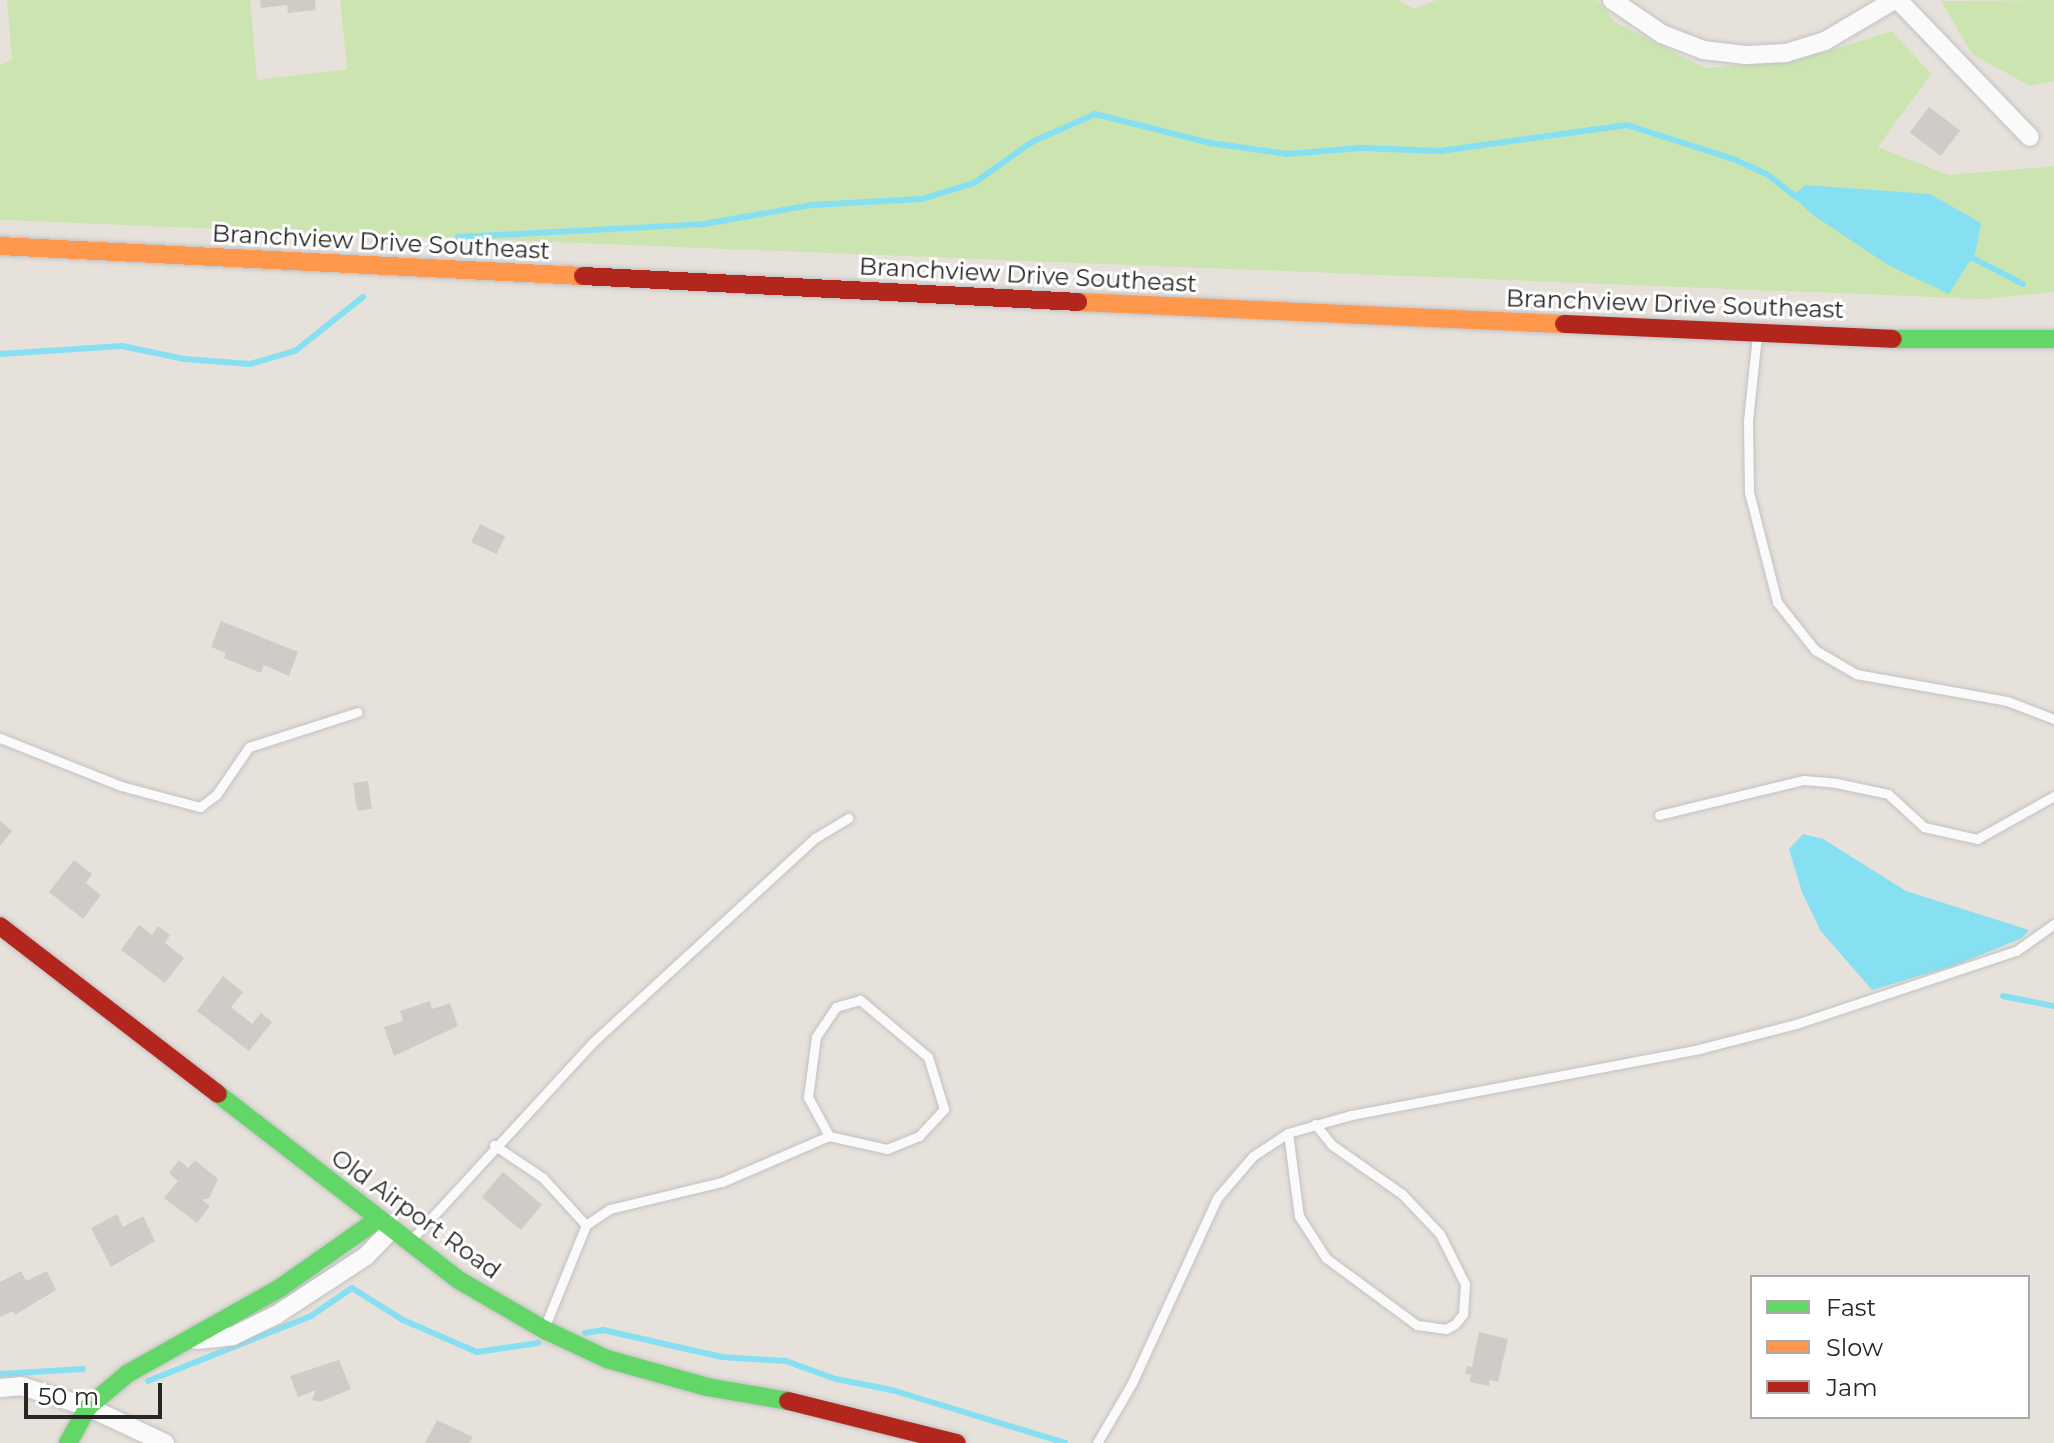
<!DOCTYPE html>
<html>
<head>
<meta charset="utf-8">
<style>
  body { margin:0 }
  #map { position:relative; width:2054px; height:1443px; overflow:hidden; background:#e7e1db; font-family:Montserrat,sans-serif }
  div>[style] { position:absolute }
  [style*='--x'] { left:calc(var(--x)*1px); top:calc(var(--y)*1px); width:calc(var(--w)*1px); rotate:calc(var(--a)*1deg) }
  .green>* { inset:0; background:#cce5b0 }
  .water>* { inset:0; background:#86e0f1 }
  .stream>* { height:6px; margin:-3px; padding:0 3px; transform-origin:3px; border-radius:3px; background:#86e0f1 }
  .building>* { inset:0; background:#cfcbc6; transform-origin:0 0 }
  .roads { filter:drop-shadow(0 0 2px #c2c1c2) drop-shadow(0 0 2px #c2c1c2) }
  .lane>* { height:9px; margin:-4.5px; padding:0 4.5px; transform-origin:4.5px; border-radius:4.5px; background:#fbfafa }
  .street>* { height:18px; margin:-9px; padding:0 9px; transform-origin:9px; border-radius:9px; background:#fbfafa }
  .fast>* { height:18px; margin:-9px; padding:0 9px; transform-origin:9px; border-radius:9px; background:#63d668 }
  .slow>* { height:18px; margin:-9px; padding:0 9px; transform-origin:9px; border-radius:9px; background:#ff974d }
  .jam>* { height:18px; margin:-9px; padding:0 9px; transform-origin:9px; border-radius:9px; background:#b3261e }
  span { translate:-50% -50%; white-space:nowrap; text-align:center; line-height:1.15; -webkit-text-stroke:6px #fff; paint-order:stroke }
  .street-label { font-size:24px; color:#272727 }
  .legend { position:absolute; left:1750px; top:1275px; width:280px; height:144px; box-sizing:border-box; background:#fff; border:2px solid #a9a9a9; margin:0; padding:10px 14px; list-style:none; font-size:24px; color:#272727 }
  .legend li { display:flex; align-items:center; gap:16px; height:40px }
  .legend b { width:40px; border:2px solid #a9a9a9 }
  .scale { position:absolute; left:24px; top:1383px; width:138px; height:36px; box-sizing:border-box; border:4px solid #272727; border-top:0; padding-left:10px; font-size:24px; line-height:28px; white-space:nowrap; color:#272727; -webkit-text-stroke:6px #fff; paint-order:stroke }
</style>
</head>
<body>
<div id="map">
  <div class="green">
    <div style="clip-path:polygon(7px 0,250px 0,257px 80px,347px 69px,340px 0,1399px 0,1414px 9px,1436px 0,1597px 0,1615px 22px,1705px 68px,1800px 60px,1892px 31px,1931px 74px,1878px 147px,1949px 175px,2054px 166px,2054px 292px,1984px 299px,0 220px,0 65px,12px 59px)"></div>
    <div style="clip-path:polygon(2054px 0,2054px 81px,2030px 86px,1972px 54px,1941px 1px)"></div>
  </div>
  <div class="water">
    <div style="clip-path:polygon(1805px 185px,1930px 194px,1981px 223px,1976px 251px,1949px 294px,1888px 265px,1813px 215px,1792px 196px)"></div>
    <div style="clip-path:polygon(1803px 834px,1823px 839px,1906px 891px,2029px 930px,2022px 938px,1956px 965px,1872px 990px,1820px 930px,1802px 892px,1789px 849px)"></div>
  </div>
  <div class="stream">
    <div style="--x:458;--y:237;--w:246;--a:-3"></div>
    <div style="--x:704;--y:224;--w:110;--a:-10"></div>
    <div style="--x:812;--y:205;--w:110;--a:-3.1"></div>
    <div style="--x:922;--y:199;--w:54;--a:-17.1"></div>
    <div style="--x:974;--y:183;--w:71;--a:-35.3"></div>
    <div style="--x:1032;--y:142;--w:69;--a:-24"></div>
    <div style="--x:1095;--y:114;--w:119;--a:14.2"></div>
    <div style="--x:1210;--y:143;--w:78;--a:8.1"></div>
    <div style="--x:1287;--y:154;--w:74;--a:-4.6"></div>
    <div style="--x:1361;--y:148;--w:79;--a:2.2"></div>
    <div style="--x:1440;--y:151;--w:189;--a:-7.9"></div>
    <div style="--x:1627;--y:125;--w:114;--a:17.8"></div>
    <div style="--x:1736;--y:160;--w:35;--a:25"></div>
    <div style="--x:1768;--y:175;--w:37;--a:38"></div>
    <div style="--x:1967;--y:255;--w:63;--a:27.4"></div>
    <div style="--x:0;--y:354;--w:122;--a:-3.8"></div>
    <div style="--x:122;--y:346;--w:63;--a:11.8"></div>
    <div style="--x:184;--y:359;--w:66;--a:4.3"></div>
    <div style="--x:250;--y:364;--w:47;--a:-16.1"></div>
    <div style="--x:295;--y:351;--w:87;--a:-38.5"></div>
    <div style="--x:2003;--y:996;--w:52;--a:11.1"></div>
    <div style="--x:585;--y:1333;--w:18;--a:-9"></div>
    <div style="--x:603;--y:1330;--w:122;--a:12.8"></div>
    <div style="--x:722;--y:1357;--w:64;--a:3.6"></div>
    <div style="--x:786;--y:1361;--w:53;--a:19.8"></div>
    <div style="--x:836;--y:1379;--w:57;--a:11.1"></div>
    <div style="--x:892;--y:1390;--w:181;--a:17"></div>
    <div style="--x:0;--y:1374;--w:83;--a:-3.4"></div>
    <div style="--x:148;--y:1381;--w:175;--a:-21.7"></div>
    <div style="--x:311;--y:1316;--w:50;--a:-34.3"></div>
    <div style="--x:352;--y:1288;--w:60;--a:32.1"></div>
    <div style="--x:403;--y:1320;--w:81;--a:23.4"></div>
    <div style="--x:477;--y:1352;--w:62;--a:-8.4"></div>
  </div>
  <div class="building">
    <div style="clip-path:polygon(260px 0,315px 0,316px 10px,288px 13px,287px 5px,261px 8px)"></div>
    <div style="left:1929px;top:107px;width:39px;height:32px;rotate:37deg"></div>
    <div style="left:480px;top:524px;width:28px;height:20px;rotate:26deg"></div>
    <div style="clip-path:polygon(221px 621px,298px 652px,289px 676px,264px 665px,261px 673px,224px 658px,226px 653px,211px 647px)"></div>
    <div style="left:368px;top:781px;width:28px;height:15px;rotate:82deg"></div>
    <div style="clip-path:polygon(0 821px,12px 831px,0 846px)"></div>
    <div style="clip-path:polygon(74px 860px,92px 874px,86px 883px,101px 895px,83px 919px,49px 892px)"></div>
    <div style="clip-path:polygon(139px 925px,152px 935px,158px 926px,170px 935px,165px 943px,184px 958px,165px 983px,121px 950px)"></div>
    <div style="clip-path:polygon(223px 976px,243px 992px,231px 1007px,252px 1024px,261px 1013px,272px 1022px,249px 1051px,197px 1011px)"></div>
    <div style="clip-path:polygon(430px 1001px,432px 1009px,450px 1003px,458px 1026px,394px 1056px,384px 1027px,403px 1021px,400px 1011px)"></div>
    <div style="clip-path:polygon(179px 1160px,188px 1168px,195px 1160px,218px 1179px,209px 1198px,202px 1200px,210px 1206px,197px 1223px,164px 1198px,178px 1181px,169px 1173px)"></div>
    <div style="left:503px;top:1172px;width:51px;height:33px;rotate:40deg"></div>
    <div style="clip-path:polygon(117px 1214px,123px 1227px,143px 1216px,155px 1241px,111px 1267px,91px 1228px)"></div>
    <div style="clip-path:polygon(21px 1271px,26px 1281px,47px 1271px,56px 1290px,15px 1315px,13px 1311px,0 1317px,0 1282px)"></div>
    <div style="clip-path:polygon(1479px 1332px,1508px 1339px,1498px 1382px,1490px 1380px,1489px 1386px,1470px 1382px,1471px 1375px,1465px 1374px,1467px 1366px,1472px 1367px)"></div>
    <div style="clip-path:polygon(339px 1360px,351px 1389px,320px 1402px,312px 1400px,316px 1390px,298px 1397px,290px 1376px)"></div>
    <div style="clip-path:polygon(437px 1420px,473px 1437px,469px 1443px,425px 1443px)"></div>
  </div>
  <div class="roads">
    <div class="lane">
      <div style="--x:1757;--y:335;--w:86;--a:96"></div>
      <div style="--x:1748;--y:421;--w:71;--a:89.2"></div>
      <div style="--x:1749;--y:492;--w:114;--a:75.7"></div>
      <div style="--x:1777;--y:602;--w:61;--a:51.6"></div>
      <div style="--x:1815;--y:650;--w:48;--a:30.3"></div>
      <div style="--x:1856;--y:674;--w:153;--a:10.1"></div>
      <div style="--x:2007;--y:701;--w:50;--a:21"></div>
      <div style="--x:0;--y:738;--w:130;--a:21.6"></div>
      <div style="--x:121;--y:786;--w:82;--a:14.9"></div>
      <div style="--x:200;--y:807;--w:20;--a:-37"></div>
      <div style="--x:216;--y:795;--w:58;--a:-55.5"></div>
      <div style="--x:249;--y:747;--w:114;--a:-17.8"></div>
      <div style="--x:1659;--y:815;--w:149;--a:-13.6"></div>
      <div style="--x:1804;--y:780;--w:32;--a:5"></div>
      <div style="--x:1836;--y:783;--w:53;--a:11.9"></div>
      <div style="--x:1888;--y:794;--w:49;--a:42.5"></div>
      <div style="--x:1924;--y:827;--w:54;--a:12.8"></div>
      <div style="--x:1977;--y:839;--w:88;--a:-29.2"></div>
      <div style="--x:1288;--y:1133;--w:84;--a:82.5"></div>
      <div style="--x:1299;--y:1216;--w:50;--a:57.3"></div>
      <div style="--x:1326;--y:1258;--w:113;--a:36.4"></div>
      <div style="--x:1417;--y:1325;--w:29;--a:8"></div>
      <div style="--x:1446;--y:1329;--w:10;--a:-29"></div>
      <div style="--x:1455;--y:1324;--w:13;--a:-51"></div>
      <div style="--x:1463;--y:1314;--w:30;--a:-86"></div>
      <div style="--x:1465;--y:1284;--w:56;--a:-116.6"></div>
      <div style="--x:1440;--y:1234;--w:55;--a:-133.5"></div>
      <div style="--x:1402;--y:1194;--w:85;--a:-145"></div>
      <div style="--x:1332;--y:1145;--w:27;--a:-129"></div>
      <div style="--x:494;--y:1145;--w:58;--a:33.7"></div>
      <div style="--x:542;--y:1177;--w:65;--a:47.5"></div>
      <div style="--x:411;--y:1240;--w:268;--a:-47.4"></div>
      <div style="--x:592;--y:1043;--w:303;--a:-42.6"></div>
      <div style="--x:815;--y:838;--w:39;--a:-31"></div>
      <div style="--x:545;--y:1326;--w:109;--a:-67.9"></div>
      <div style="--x:586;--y:1225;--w:29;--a:-34"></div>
      <div style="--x:610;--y:1209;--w:115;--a:-13.6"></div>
      <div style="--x:722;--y:1182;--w:116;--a:-23.3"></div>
      <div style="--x:829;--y:1136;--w:59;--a:12.6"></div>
      <div style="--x:887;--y:1149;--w:35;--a:-22"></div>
      <div style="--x:919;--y:1136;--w:37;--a:-47"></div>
      <div style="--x:944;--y:1109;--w:54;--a:-107.1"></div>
      <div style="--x:928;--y:1057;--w:89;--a:-140"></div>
      <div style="--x:860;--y:1000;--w:25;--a:164"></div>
      <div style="--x:836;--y:1007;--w:36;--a:124"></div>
      <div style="--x:816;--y:1037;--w:61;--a:97.6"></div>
      <div style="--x:808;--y:1097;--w:44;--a:61.7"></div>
      <div style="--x:1097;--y:1443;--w:69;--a:-59.7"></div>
      <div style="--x:1132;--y:1383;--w:204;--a:-65.3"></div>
      <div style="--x:1217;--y:1198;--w:55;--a:-49.4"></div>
      <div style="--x:1253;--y:1156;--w:42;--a:-33.3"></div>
      <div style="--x:1288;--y:1133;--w:66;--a:-15.9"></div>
      <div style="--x:1351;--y:1115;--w:354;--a:-10.7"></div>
      <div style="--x:1699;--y:1049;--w:100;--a:-14.5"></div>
      <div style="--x:1796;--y:1024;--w:232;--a:-18.4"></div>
      <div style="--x:2016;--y:951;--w:47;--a:-35.4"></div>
    </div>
    <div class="street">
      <div style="--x:1612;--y:0;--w:60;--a:34.2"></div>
      <div style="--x:1662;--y:34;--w:44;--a:21.3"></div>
      <div style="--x:1703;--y:50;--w:43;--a:6.6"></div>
      <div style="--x:1746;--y:55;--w:40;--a:-2.9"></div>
      <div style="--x:1786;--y:53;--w:41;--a:-17.1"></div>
      <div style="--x:1825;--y:41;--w:80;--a:-30.7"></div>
      <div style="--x:1898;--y:0;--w:190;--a:46.1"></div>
      <div style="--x:197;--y:1340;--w:36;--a:-6"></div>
      <div style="--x:233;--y:1336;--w:48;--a:-26"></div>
      <div style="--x:276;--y:1315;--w:108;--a:-33.2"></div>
      <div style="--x:366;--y:1256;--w:37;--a:-46"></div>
      <div style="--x:0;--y:1388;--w:21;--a:-5"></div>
      <div style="--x:21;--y:1386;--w:70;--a:17.4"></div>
      <div style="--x:88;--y:1407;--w:85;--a:25.1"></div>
    </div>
    <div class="fast">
      <div style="--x:1893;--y:339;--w:161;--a:0"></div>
      <div style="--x:218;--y:1094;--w:302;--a:37.7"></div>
      <div style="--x:457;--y:1279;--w:102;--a:30.1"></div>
      <div style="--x:545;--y:1330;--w:68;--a:25.1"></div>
      <div style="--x:607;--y:1359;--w:104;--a:15.6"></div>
      <div style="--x:707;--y:1387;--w:82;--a:9.8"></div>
      <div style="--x:68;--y:1443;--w:41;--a:-60.9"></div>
      <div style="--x:88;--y:1407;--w:51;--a:-40.2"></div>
      <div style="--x:127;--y:1374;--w:176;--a:-29.3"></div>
      <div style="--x:280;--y:1288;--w:120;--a:-35.1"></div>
    </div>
    <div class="slow">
      <div style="--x:0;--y:246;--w:584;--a:2.95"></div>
      <div style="--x:1078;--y:302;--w:486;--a:2.6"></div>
    </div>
    <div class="jam">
      <div style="--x:583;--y:276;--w:496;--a:3"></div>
      <div style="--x:1564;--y:324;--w:329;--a:2.6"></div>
      <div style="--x:0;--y:926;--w:275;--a:37.6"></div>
      <div style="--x:788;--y:1401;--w:174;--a:14"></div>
    </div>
  </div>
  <div class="street-label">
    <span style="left:381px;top:242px;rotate:3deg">Branchview Drive Southeast</span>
    <span style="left:1028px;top:275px;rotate:3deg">Branchview Drive Southeast</span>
    <span style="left:1675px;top:304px;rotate:2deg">Branchview Drive Southeast</span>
    <span style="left:416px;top:1214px;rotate:36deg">Old Airport Road</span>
  </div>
  <ul class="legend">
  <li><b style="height:10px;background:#63d668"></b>Fast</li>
  <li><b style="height:10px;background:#ff974d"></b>Slow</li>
  <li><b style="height:10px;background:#b3261e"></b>Jam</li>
  </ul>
  <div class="scale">50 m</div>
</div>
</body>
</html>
